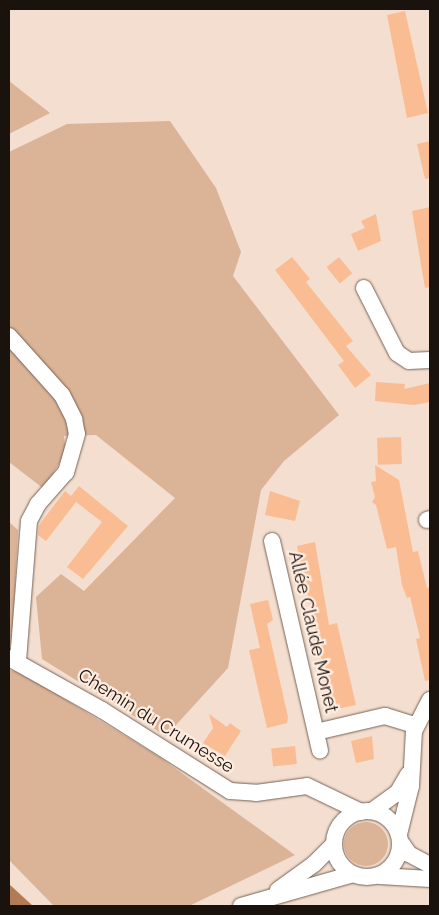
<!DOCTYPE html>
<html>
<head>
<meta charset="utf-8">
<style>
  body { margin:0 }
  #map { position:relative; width:439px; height:915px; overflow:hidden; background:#f4decf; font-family:Raleway,sans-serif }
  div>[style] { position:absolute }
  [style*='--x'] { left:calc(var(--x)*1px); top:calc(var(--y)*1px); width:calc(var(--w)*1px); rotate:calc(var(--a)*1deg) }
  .green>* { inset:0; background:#dbb397 }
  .round { border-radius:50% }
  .water>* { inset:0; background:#b37b53 }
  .building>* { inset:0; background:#fabd93; transform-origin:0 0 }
  .roads { filter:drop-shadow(0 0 1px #756255) drop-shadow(0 0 1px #756255) }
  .minor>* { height:16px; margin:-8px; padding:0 8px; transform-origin:8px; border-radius:8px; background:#fff }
  .minor>.ring { margin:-8px; padding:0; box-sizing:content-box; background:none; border:16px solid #fff; border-radius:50% }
  span { translate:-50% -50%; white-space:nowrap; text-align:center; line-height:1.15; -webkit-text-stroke:4.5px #feece0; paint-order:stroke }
  .street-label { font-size:18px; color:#1a120d }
  .frame { position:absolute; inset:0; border:10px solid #1a120d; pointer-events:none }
</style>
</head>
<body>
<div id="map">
  <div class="green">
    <div style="clip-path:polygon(9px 81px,50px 113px,9px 134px)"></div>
    <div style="clip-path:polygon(170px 121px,216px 188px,241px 252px,233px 276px,339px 415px,284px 461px,261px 490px,228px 668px,166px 736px,42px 659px,36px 597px,61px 574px,84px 591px,175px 498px,96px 435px,64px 436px,66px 452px,44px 489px,9px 462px,9px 152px,67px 124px)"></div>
    <div style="clip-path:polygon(9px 522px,18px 530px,12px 644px,9px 644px)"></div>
    <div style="clip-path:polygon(9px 670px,22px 673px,158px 756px,295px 855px,189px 906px,54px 906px,9px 860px)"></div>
    <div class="round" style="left:344px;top:822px;width:44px;height:44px"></div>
  </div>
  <div class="water">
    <div style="clip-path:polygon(9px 884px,33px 906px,9px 906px)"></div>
  </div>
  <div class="building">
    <div style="clip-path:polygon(405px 11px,428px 113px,407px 118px,387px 15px)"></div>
    <div style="clip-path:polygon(430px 141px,430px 178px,425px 179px,417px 144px)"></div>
    <div style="clip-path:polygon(430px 207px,430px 287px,425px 288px,412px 211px)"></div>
    <div style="clip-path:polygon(376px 214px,381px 241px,358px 251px,351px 234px,365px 228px,361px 221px)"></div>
    <div style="clip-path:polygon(292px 257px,310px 279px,306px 282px,353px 341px,346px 346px,371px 375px,355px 388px,338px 365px,344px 361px,275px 270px)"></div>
    <div style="left:339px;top:257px;width:21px;height:16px;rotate:51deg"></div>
    <div style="clip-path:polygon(376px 382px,405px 384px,404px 389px,430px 383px,430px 402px,414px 405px,375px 401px)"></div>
    <div style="left:401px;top:437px;width:27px;height:24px;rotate:88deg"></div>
    <div style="clip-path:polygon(375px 465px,399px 480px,413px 552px,418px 551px,427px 588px,430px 587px,430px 680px,425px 681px,416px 639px,420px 638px,410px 597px,407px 598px,402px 585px,396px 547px,387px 549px,376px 505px,372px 502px,375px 497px,371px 482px,376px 481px)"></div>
    <div style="clip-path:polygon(79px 486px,128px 526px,83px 579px,67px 567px,102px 522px,76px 502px,46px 541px,38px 535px,39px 525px,65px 491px,71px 496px)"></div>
    <div style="clip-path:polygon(270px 491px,300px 501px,295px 521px,265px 515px)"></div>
    <div style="clip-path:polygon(315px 542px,329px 625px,337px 623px,356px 705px,333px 710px,297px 546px)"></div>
    <div style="clip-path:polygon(268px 600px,273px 620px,267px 624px,288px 717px,287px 723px,267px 728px,249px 650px,260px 648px,250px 604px)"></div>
    <div style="clip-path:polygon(209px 714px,227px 727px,230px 723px,241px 731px,225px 756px,203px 743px,213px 728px)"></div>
    <div style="clip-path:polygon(372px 736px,374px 759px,356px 763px,351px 741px)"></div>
    <div style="left:295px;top:746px;width:18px;height:24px;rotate:84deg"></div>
  </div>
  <div class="roads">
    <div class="minor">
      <div style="--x:364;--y:288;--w:73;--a:63.1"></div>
      <div style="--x:397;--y:353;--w:14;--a:34"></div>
      <div style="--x:409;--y:361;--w:21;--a:-3"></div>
      <div style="--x:9;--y:336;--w:79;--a:48.1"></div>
      <div style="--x:62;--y:395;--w:27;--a:63"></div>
      <div style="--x:74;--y:419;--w:15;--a:79"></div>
      <div style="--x:77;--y:434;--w:40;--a:106"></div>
      <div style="--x:66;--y:472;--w:43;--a:131.2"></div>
      <div style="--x:38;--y:504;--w:19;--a:118"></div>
      <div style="--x:29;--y:521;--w:139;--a:94.5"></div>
      <div style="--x:427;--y:520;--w:3;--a:-18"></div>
      <div style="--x:272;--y:541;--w:215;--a:77.1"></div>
      <div style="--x:9;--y:658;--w:107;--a:29.2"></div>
      <div style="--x:102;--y:710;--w:151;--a:32.3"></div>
      <div style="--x:230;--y:791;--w:26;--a:4"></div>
      <div style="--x:256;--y:793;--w:51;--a:-7.8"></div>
      <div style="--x:307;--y:786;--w:60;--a:25.7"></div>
      <div style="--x:316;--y:732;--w:71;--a:-13.1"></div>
      <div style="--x:385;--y:716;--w:31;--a:17"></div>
      <div class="ring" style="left:334px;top:811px;width:50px;height:50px"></div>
      <div style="--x:372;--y:811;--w:32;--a:-36"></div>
      <div style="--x:398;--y:792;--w:20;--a:-60"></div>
      <div style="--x:399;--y:834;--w:49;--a:-76"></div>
      <div style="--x:411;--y:786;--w:55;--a:-86.9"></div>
      <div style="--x:414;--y:731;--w:35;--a:-63"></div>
      <div style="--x:400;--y:841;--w:16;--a:55"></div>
      <div style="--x:409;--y:854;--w:24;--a:28"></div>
      <div style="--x:380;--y:876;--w:50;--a:3.4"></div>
      <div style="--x:278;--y:890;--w:44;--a:-35.8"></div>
      <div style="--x:314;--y:864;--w:28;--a:-45"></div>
      <div style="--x:241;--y:906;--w:116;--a:-15.9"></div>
    </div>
  </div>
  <div class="street-label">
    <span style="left:313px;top:632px;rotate:77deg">Allée Claude Monet</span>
    <span style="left:156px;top:721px;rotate:32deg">Chemin du Crumesse</span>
  </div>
  <div class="frame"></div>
</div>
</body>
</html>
